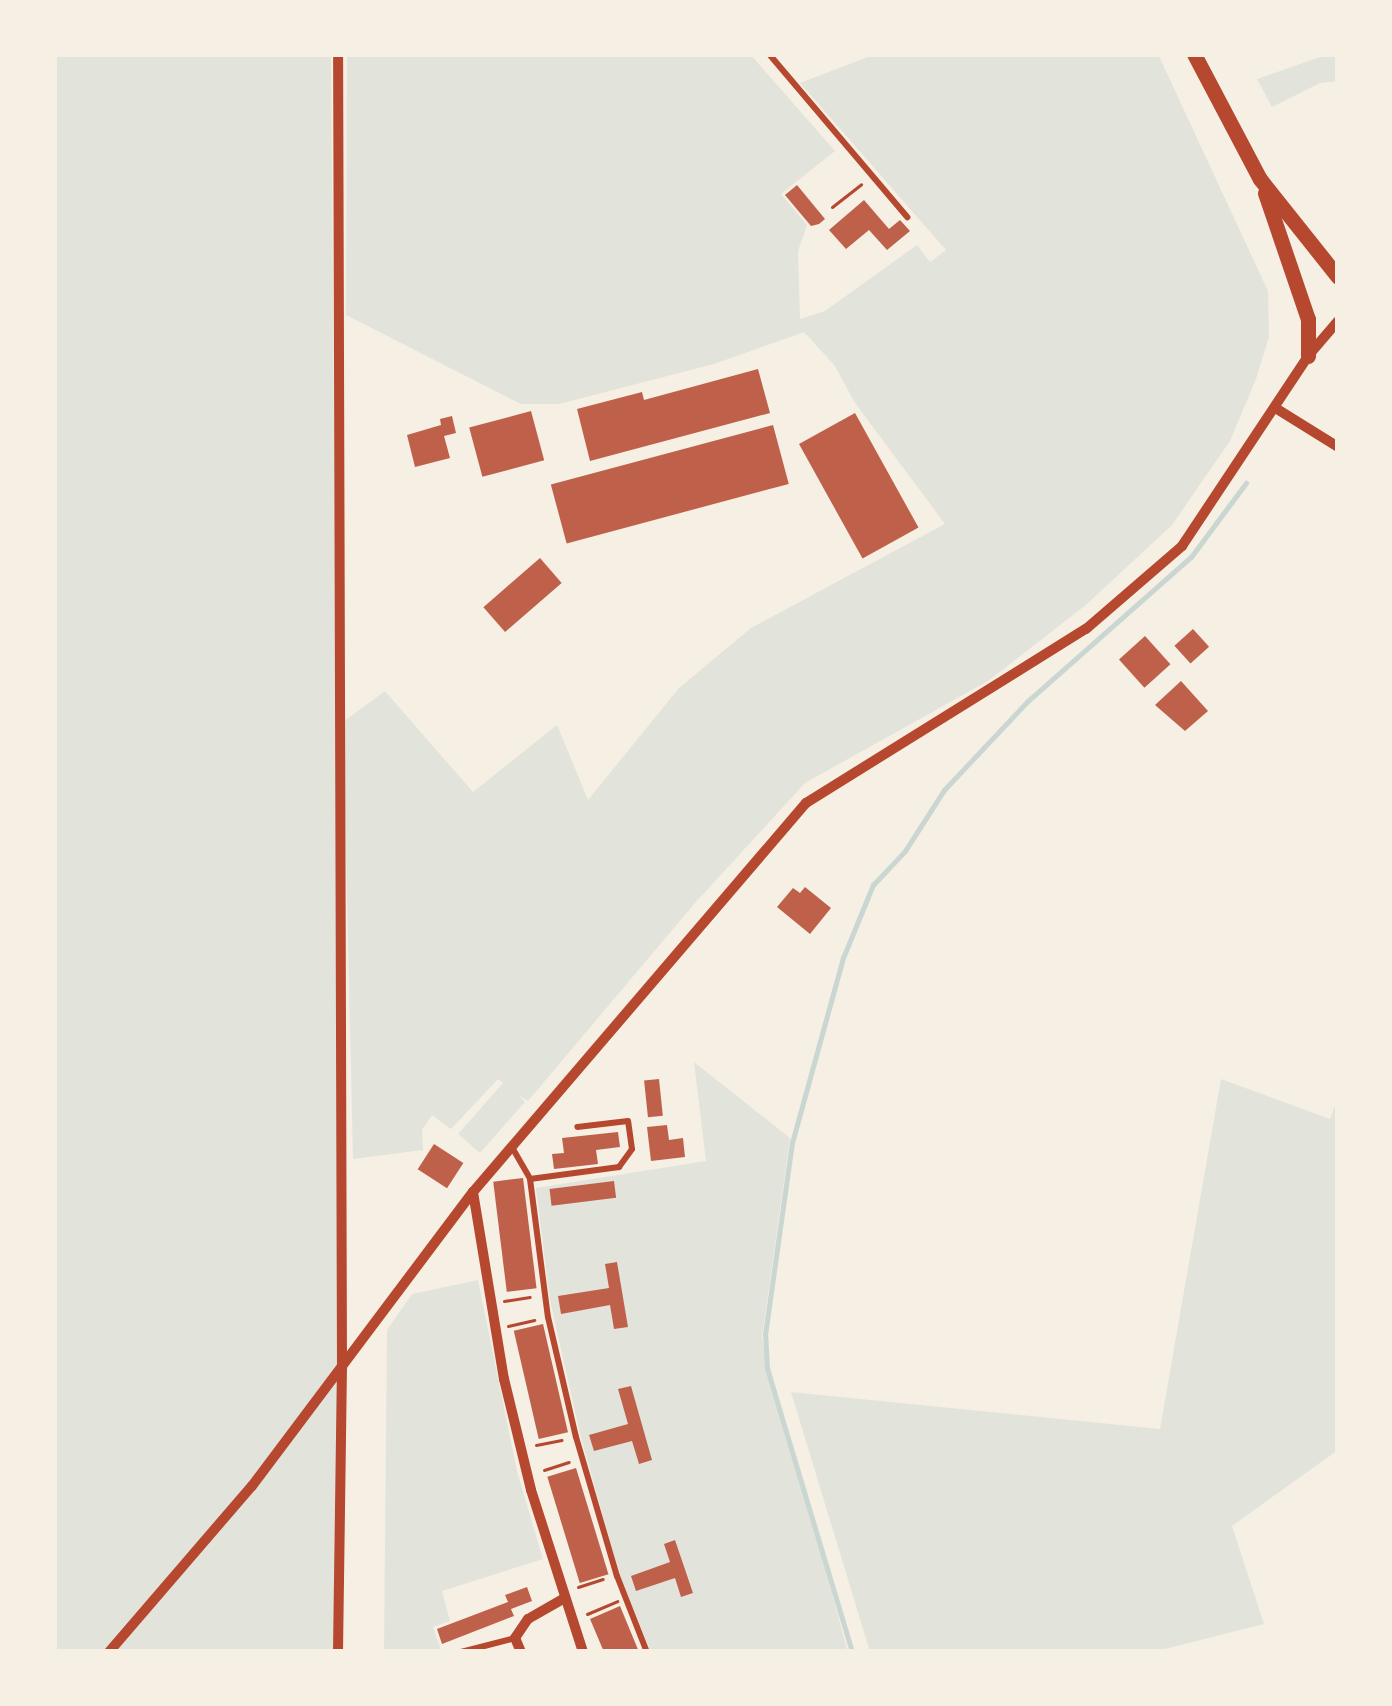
<!DOCTYPE html>
<html>
<head>
<meta charset="utf-8">
<style>
  body { margin:0 }
  #map { position:relative; width:1392px; height:1706px; overflow:hidden; background:#f6efe4; font-family:"IBM Plex Serif",serif }
  div>[style] { position:absolute }
  [style*='--x'] { left:calc(var(--x)*1px); top:calc(var(--y)*1px); width:calc(var(--w)*1px); rotate:calc(var(--a)*1deg) }
  .green>* { inset:0; background:#e2e4dc }
  .stream>* { height:4.5px; margin:-2.25px; padding:0 2.25px; transform-origin:2.25px; border-radius:2.25px; background:#c9d6d2 }
  .building>* { inset:0; background:#bf614a; transform-origin:0 0 }
  .path>* { height:3px; margin:-1.5px; padding:0 1.5px; transform-origin:1.5px; border-radius:1.5px; background:#b5482f }
  .service>* { height:6px; margin:-3px; padding:0 3px; transform-origin:3px; border-radius:3px; background:#b5482f }
  .minor>* { height:10px; margin:-5px; padding:0 5px; transform-origin:5px; border-radius:5px; background:#b5482f }
  .secondary>* { height:15px; margin:-7.5px; padding:0 7.5px; transform-origin:7.5px; border-radius:7.5px; background:#b5482f }
  span { translate:-50% -50%; white-space:nowrap; text-align:center; line-height:1.15; -webkit-text-stroke:9px #f6efe4; paint-order:stroke }
  .frame { position:absolute; inset:0; border:57px solid #f6efe4; pointer-events:none }
</style>
</head>
<body>
<div id="map">
  <div class="green">
    <div style="clip-path:polygon(54px 54px,331px 54px,342px 1368px,339px 1652px,54px 1652px)"></div>
    <div style="clip-path:polygon(347px 54px,750px 54px,835px 151px,781px 194px,807px 225px,798px 251px,800px 319px,825px 311px,917px 245px,930px 262px,946px 250px,800px 83px,876px 54px,1158px 54px,1268px 291px,1269px 337px,1256px 379px,1230px 441px,1172px 525px,1087px 604px,988px 681px,805px 783px,695px 903px,528px 1101px,518px 1095px,525px 1102px,480px 1153px,458px 1134px,503px 1083px,498px 1079px,451px 1129px,432px 1115px,422px 1130px,423px 1150px,353px 1159px,343px 722px,385px 691px,473px 792px,557px 725px,588px 800px,679px 688px,751px 628px,945px 524px,855px 403px,835px 366px,804px 332px,714px 364px,559px 404px,521px 404px,346px 315px)"></div>
    <div style="clip-path:polygon(1329px 54px,1338px 54px,1338px 81px,1320px 83px,1272px 107px,1257px 79px)"></div>
    <div style="clip-path:polygon(694px 1062px,790px 1138px,762px 1338px,848px 1652px,651px 1652px,619px 1574px,580px 1434px,550px 1300px,536px 1188px,706px 1161px)"></div>
    <div style="clip-path:polygon(1221px 1079px,1330px 1119px,1338px 1097px,1338px 1450px,1232px 1526px,1264px 1624px,1153px 1652px,870px 1652px,791px 1392px,1160px 1429px)"></div>
    <div style="clip-path:polygon(478px 1280px,517px 1471px,543px 1559px,442px 1591px,450px 1621px,433px 1627px,441px 1650px,384px 1652px,387px 1330px,412px 1294px)"></div>
  </div>
  <div class="stream">
    <div style="--x:852;--y:1652;--w:295;--a:-106.7"></div>
    <div style="--x:767;--y:1369;--w:34;--a:-93"></div>
    <div style="--x:765;--y:1335;--w:194;--a:-82"></div>
    <div style="--x:792;--y:1143;--w:192;--a:-74.6"></div>
    <div style="--x:843;--y:958;--w:79;--a:-67.7"></div>
    <div style="--x:873;--y:885;--w:47;--a:-46.7"></div>
    <div style="--x:905;--y:851;--w:72;--a:-57.4"></div>
    <div style="--x:944;--y:790;--w:122;--a:-46.7"></div>
    <div style="--x:1028;--y:701;--w:217;--a:-41.5"></div>
    <div style="--x:1191;--y:557;--w:92;--a:-53.4"></div>
  </div>
  <div class="building">
    <div style="clip-path:polygon(797px 185px,825px 219px,819px 224px,811px 226px,785px 195px)"></div>
    <div style="clip-path:polygon(864px 200px,889px 229px,900px 220px,910px 231px,887px 250px,869px 230px,846px 249px,829px 230px)"></div>
    <div style="clip-path:polygon(758px 369px,770px 413px,590px 461px,577px 409px,642px 392px,644px 400px)"></div>
    <div style="left:531px;top:411px;width:51px;height:64px;rotate:75deg"></div>
    <div style="left:855px;top:413px;width:131px;height:64px;rotate:61deg"></div>
    <div style="clip-path:polygon(452px 416px,456px 433px,444px 436px,450px 458px,415px 467px,407px 435px,441px 425px,440px 419px)"></div>
    <div style="left:773px;top:425px;width:61px;height:230px;rotate:75deg"></div>
    <div style="left:540px;top:558px;width:33px;height:75px;rotate:49deg"></div>
    <div style="left:1193px;top:629px;width:24px;height:25px;rotate:48deg"></div>
    <div style="left:1145px;top:636px;width:38px;height:35px;rotate:48deg"></div>
    <div style="clip-path:polygon(1181px 681px,1208px 711px,1185px 731px,1155px 705px)"></div>
    <div style="clip-path:polygon(805px 887px,831px 908px,810px 934px,777px 907px,793px 888px,800px 893px)"></div>
    <div style="left:659px;top:1079px;width:37px;height:15px;rotate:84deg"></div>
    <div style="clip-path:polygon(667px 1125px,669px 1140px,683px 1138px,685px 1157px,651px 1161px,647px 1127px)"></div>
    <div style="clip-path:polygon(618px 1132px,620px 1147px,596px 1150px,598px 1164px,554px 1169px,552px 1154px,564px 1153px,562px 1138px)"></div>
    <div style="left:434px;top:1144px;width:35px;height:30px;rotate:33deg"></div>
    <div style="left:523px;top:1178px;width:111px;height:30px;rotate:83deg"></div>
    <div style="left:614px;top:1181px;width:17px;height:65px;rotate:83deg"></div>
    <div style="clip-path:polygon(617px 1262px,628px 1327px,614px 1329px,610px 1305px,561px 1314px,558px 1296px,609px 1288px,605px 1264px)"></div>
    <div style="left:543px;top:1324px;width:111px;height:30px;rotate:77deg"></div>
    <div style="clip-path:polygon(631px 1386px,652px 1460px,639px 1464px,632px 1441px,594px 1451px,589px 1435px,628px 1424px,618px 1389px)"></div>
    <div style="left:576px;top:1468px;width:111px;height:30px;rotate:73deg"></div>
    <div style="clip-path:polygon(675px 1540px,693px 1593px,681px 1597px,675px 1578px,636px 1591px,631px 1576px,670px 1562px,664px 1544px)"></div>
    <div style="clip-path:polygon(527px 1587px,532px 1601px,511px 1609px,514px 1616px,442px 1644px,437px 1629px,508px 1602px,505px 1595px)"></div>
    <div style="clip-path:polygon(620px 1606px,639px 1652px,604px 1652px,590px 1619px)"></div>
  </div>
  <div class="path">
    <div style="--x:832;--y:207;--w:37;--a:-38"></div>
    <div style="--x:504;--y:1301;--w:26;--a:-9"></div>
    <div style="--x:508;--y:1326;--w:27;--a:-13"></div>
    <div style="--x:536;--y:1445;--w:26;--a:-11"></div>
    <div style="--x:544;--y:1470;--w:26;--a:-18"></div>
    <div style="--x:578;--y:1587;--w:26;--a:-18"></div>
    <div style="--x:587;--y:1614;--w:33;--a:-23"></div>
  </div>
  <div class="service">
    <div style="--x:769;--y:54;--w:214;--a:49.7"></div>
    <div style="--x:513;--y:1149;--w:34;--a:60"></div>
    <div style="--x:530;--y:1179;--w:139;--a:82.6"></div>
    <div style="--x:548;--y:1317;--w:123;--a:76.9"></div>
    <div style="--x:576;--y:1437;--w:145;--a:73.6"></div>
    <div style="--x:617;--y:1576;--w:82;--a:68.5"></div>
    <div style="--x:530;--y:1179;--w:90;--a:-7.7"></div>
    <div style="--x:619;--y:1167;--w:22;--a:-54"></div>
    <div style="--x:632;--y:1149;--w:28;--a:-98"></div>
    <div style="--x:628;--y:1121;--w:51;--a:173.3"></div>
    <div style="--x:461;--y:1652;--w:56;--a:-14.5"></div>
  </div>
  <div class="minor">
    <div style="--x:1277;--y:409;--w:72;--a:31.9"></div>
    <div style="--x:473;--y:1192;--w:190;--a:80.6"></div>
    <div style="--x:504;--y:1379;--w:114;--a:76.3"></div>
    <div style="--x:531;--y:1490;--w:170;--a:72.2"></div>
    <div style="--x:109;--y:1652;--w:219;--a:-49.3"></div>
    <div style="--x:252;--y:1486;--w:368;--a:-53.1"></div>
    <div style="--x:473;--y:1192;--w:512;--a:-49.44"></div>
    <div style="--x:806;--y:803;--w:330;--a:-31.9"></div>
    <div style="--x:1086;--y:629;--w:127;--a:-40.8"></div>
    <div style="--x:1182;--y:546;--w:228;--a:-56.4"></div>
    <div style="--x:1308;--y:356;--w:46;--a:-49.4"></div>
    <div style="--x:338;--y:1652;--w:284;--a:-89.2"></div>
    <div style="--x:342;--y:1368;--w:1314;--a:-90.17"></div>
    <div style="--x:521;--y:1652;--w:15;--a:-113"></div>
    <div style="--x:515;--y:1638;--w:23;--a:-56"></div>
    <div style="--x:528;--y:1619;--w:40;--a:-29.7"></div>
  </div>
  <div class="secondary">
    <div style="--x:1194;--y:54;--w:141;--a:62.2"></div>
    <div style="--x:1260;--y:179;--w:125;--a:51.5"></div>
    <div style="--x:1265;--y:193;--w:133;--a:71.2"></div>
    <div style="--x:1308;--y:319;--w:37;--a:90"></div>
  </div>
  <div class="frame"></div>
</div>
</body>
</html>
